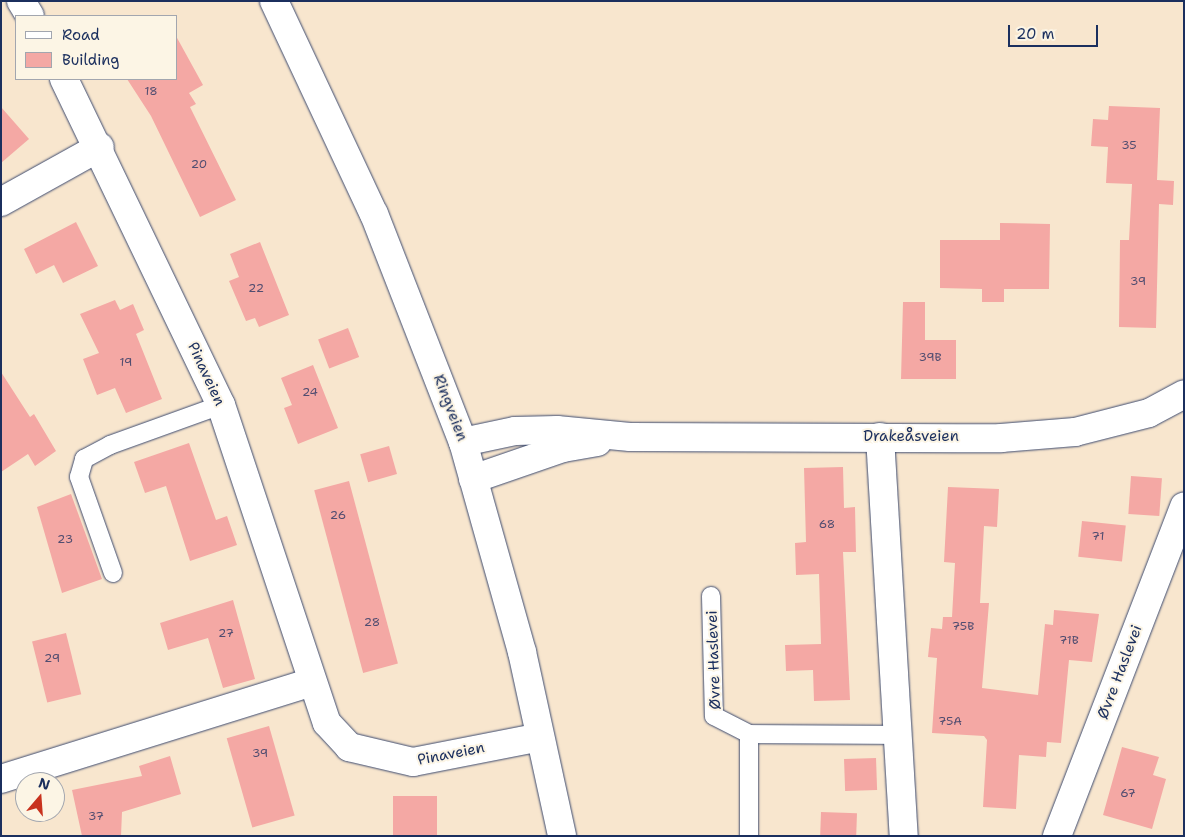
<!DOCTYPE html>
<html>
<head>
<meta charset="utf-8">
<style>
  body { margin:0 }
  #map { position:relative; width:1185px; height:837px; overflow:hidden; background:#f8e6ce; font-family:"Shantell Sans",sans-serif }
  div>[style] { position:absolute }
  [style*='--x'] { left:calc(var(--x)*1px); top:calc(var(--y)*1px); width:calc(var(--w)*1px); rotate:calc(var(--a)*1deg) }
  .building>* { inset:0; background:#f4a8a4; transform-origin:0 0 }
  .roads { filter:drop-shadow(0 0 1px #3c4a6f) drop-shadow(0 0 1px #3c4a6f) }
  .service>* { height:18px; margin:-9px; padding:0 9px; transform-origin:9px; border-radius:9px; background:#fff }
  .minor>* { height:28px; margin:-14px; padding:0 14px; transform-origin:14px; border-radius:14px; background:#fff }
  .secondary>* { height:28px; margin:-14px; padding:0 14px; transform-origin:14px; border-radius:14px; background:#fff }
  span { translate:-50% -50%; white-space:nowrap; text-align:center; line-height:1.15; -webkit-text-stroke:4px #fcf5e5; paint-order:stroke }
  .number-label { font-size:12px; color:#514d70 }
  .number-label span { -webkit-text-stroke-width:0 }
  .street-label { font-size:15px; color:#1b2f5e }
  .frame { position:absolute; inset:0; border:2px solid #1b2f5e; pointer-events:none }
  .legend { position:absolute; left:15px; top:15px; width:162px; height:65px; box-sizing:border-box; background:#fcf5e5; border:1px solid #a2a6af; margin:0; padding:6px 9px; list-style:none; font-size:15px; color:#1b2f5e }
  .legend li { display:flex; align-items:center; gap:10px; height:25px }
  .legend b { width:25px; border:1px solid #a2a6af }
  .north { position:absolute; left:15px; top:772px; width:50px; height:50px; box-sizing:border-box; background:#fcf5e5; border:1px solid #a2a6af; border-radius:50%; rotate:18deg; font-size:14px; font-weight:700; line-height:20px; text-align:center; color:#1b2f5e }
  .north::after { content:''; display:block; margin:auto; width:18px; height:22px; background:#c8321e; clip-path:polygon(50% 0,100% 100%,50% 72%,0 100%) }
  .scale { position:absolute; left:1008px; top:25px; width:90px; height:22px; box-sizing:border-box; border:2px solid #1b2f5e; border-top:0; padding-left:6px; font-size:15px; line-height:18px; white-space:nowrap; color:#1b2f5e; -webkit-text-stroke:4px #fcf5e5; paint-order:stroke }
</style>
</head>
<body>
<div id="map">
  <div class="building">
    <div style="clip-path:polygon(176px 36px,203px 85px,189px 93px,196px 104px,190px 107px,236px 200px,200px 217px,151px 116px,127px 79px,176px 79px)"></div>
    <div style="clip-path:polygon(1109px 106px,1160px 108px,1157px 180px,1174px 181px,1173px 205px,1159px 204px,1156px 328px,1119px 327px,1120px 240px,1129px 240px,1132px 184px,1106px 183px,1108px 147px,1091px 146px,1093px 119px,1108px 120px)"></div>
    <div style="clip-path:polygon(1px 107px,29px 139px,1px 163px)"></div>
    <div style="clip-path:polygon(76px 222px,98px 266px,63px 283px,54px 265px,36px 274px,24px 249px)"></div>
    <div style="clip-path:polygon(1000px 223px,1050px 224px,1049px 289px,1004px 289px,1004px 302px,982px 302px,982px 289px,940px 288px,940px 240px,1000px 240px)"></div>
    <div style="clip-path:polygon(260px 242px,289px 315px,259px 327px,255px 318px,246px 321px,229px 281px,239px 277px,230px 254px)"></div>
    <div style="clip-path:polygon(115px 300px,120px 310px,133px 304px,144px 330px,136px 334px,162px 399px,126px 413px,115px 388px,97px 395px,83px 359px,99px 353px,80px 314px)"></div>
    <div style="clip-path:polygon(903px 302px,925px 302px,925px 340px,956px 340px,956px 379px,901px 379px)"></div>
    <div style="left:348px;top:328px;width:31px;height:32px;rotate:69deg"></div>
    <div style="clip-path:polygon(313px 365px,338px 428px,298px 444px,284px 408px,292px 405px,281px 378px)"></div>
    <div style="clip-path:polygon(1px 372px,30px 417px,34px 414px,56px 451px,35px 466px,28px 454px,1px 472px)"></div>
    <div style="clip-path:polygon(189px 443px,216px 520px,227px 516px,237px 545px,190px 561px,166px 486px,145px 493px,134px 462px)"></div>
    <div style="left:389px;top:446px;width:29px;height:30px;rotate:74deg"></div>
    <div style="clip-path:polygon(843px 467px,844px 508px,855px 507px,856px 552px,843px 552px,850px 700px,814px 701px,813px 670px,786px 671px,785px 645px,821px 644px,819px 574px,796px 575px,795px 543px,806px 542px,804px 468px)"></div>
    <div style="left:1131px;top:476px;width:31px;height:38px;rotate:4deg"></div>
    <div style="left:349px;top:481px;width:189px;height:36px;rotate:75deg"></div>
    <div style="clip-path:polygon(948px 487px,999px 489px,997px 527px,984px 526px,980px 603px,989px 603px,982px 688px,1038px 695px,1045px 624px,1053px 625px,1054px 610px,1099px 614px,1092px 662px,1069px 660px,1061px 743px,1047px 742px,1046px 757px,1019px 755px,1016px 809px,983px 807px,987px 740px,984px 736px,932px 733px,937px 658px,928px 657px,931px 628px,942px 629px,943px 617px,952px 617px,955px 563px,944px 562px)"></div>
    <div style="clip-path:polygon(71px 494px,102px 579px,62px 593px,37px 507px)"></div>
    <div style="left:1082px;top:521px;width:44px;height:36px;rotate:6deg"></div>
    <div style="clip-path:polygon(233px 600px,255px 679px,223px 688px,208px 638px,168px 650px,160px 623px)"></div>
    <div style="left:66px;top:633px;width:63px;height:35px;rotate:76deg"></div>
    <div style="left:269px;top:726px;width:93px;height:44px;rotate:74deg"></div>
    <div style="clip-path:polygon(1122px 747px,1159px 757px,1153px 775px,1166px 779px,1152px 829px,1103px 815px)"></div>
    <div style="clip-path:polygon(170px 756px,181px 794px,122px 812px,121px 836px,82px 836px,72px 790px,142px 776px,139px 766px)"></div>
    <div style="left:876px;top:758px;width:32px;height:32px;rotate:88deg"></div>
    <div style="left:393px;top:796px;width:44px;height:40px"></div>
    <div style="left:821px;top:812px;width:36px;height:24px;rotate:2deg"></div>
  </div>
  <div class="roads">
    <div class="service">
      <div style="--x:113;--y:573;--w:102;--a:-109.5"></div>
      <div style="--x:79;--y:477;--w:19;--a:-74"></div>
      <div style="--x:84;--y:459;--w:30;--a:-28"></div>
      <div style="--x:110;--y:445;--w:118;--a:-19.8"></div>
      <div style="--x:711;--y:596;--w:120;--a:88.6"></div>
      <div style="--x:714;--y:716;--w:39;--a:27"></div>
      <div style="--x:749;--y:734;--w:151;--a:0.4"></div>
      <div style="--x:749;--y:734;--w:102;--a:90"></div>
    </div>
    <div class="minor">
      <div style="--x:21;--y:1;--w:17;--a:59"></div>
      <div style="--x:64;--y:79;--w:362;--a:64.3"></div>
      <div style="--x:221;--y:405;--w:335;--a:71.6"></div>
      <div style="--x:327;--y:723;--w:33;--a:47"></div>
      <div style="--x:349;--y:747;--w:66;--a:13.2"></div>
      <div style="--x:413;--y:762;--w:129;--a:-11.1"></div>
      <div style="--x:1;--y:202;--w:113;--a:-29.1"></div>
      <div style="--x:880;--y:437;--w:400;--a:86.6"></div>
      <div style="--x:463;--y:442;--w:53;--a:-11.9"></div>
      <div style="--x:515;--y:431;--w:42;--a:-1.4"></div>
      <div style="--x:557;--y:430;--w:73;--a:5.5"></div>
      <div style="--x:630;--y:437;--w:371;--a:0.2"></div>
      <div style="--x:1001;--y:438;--w:74;--a:-4.6"></div>
      <div style="--x:1075;--y:432;--w:76;--a:-14.4"></div>
      <div style="--x:1149;--y:413;--w:40;--a:-28"></div>
      <div style="--x:473;--y:479;--w:95;--a:-19"></div>
      <div style="--x:563;--y:448;--w:35;--a:-10"></div>
      <div style="--x:1;--y:779;--w:324;--a:-17.3"></div>
      <div style="--x:1057;--y:836;--w:353;--a:-68.9"></div>
    </div>
    <div class="secondary">
      <div style="--x:274;--y:1;--w:235;--a:64.9"></div>
      <div style="--x:374;--y:214;--w:245;--a:68.7"></div>
      <div style="--x:463;--y:442;--w:218;--a:74.3"></div>
      <div style="--x:522;--y:652;--w:188;--a:77.7"></div>
    </div>
  </div>
  <div class="number-label">
    <span style="left:151px;top:92px">18</span>
    <span style="left:1129px;top:146px">35</span>
    <span style="left:199px;top:165px">20</span>
    <span style="left:1138px;top:282px">39</span>
    <span style="left:256px;top:289px">22</span>
    <span style="left:930px;top:358px">39B</span>
    <span style="left:126px;top:363px">19</span>
    <span style="left:310px;top:393px">24</span>
    <span style="left:338px;top:516px">26</span>
    <span style="left:827px;top:525px">68</span>
    <span style="left:1098px;top:537px">71</span>
    <span style="left:65px;top:540px">23</span>
    <span style="left:372px;top:623px">28</span>
    <span style="left:963px;top:627px">75B</span>
    <span style="left:226px;top:634px">27</span>
    <span style="left:1069px;top:641px">71B</span>
    <span style="left:52px;top:659px">29</span>
    <span style="left:950px;top:722px">75A</span>
    <span style="left:260px;top:754px">39</span>
    <span style="left:1128px;top:794px">67</span>
    <span style="left:96px;top:817px">37</span>
  </div>
  <div class="street-label">
    <span style="left:206px;top:374px;rotate:65deg">Pinaveien</span>
    <span style="left:450px;top:408px;rotate:69deg">Ringveien</span>
    <span style="left:911px;top:437px">Drakeåsveien</span>
    <span style="left:714px;top:660px;rotate:-92deg">Øvre Haslevei</span>
    <span style="left:1120px;top:672px;rotate:-69deg">Øvre Haslevei</span>
    <span style="left:451px;top:754px;rotate:-11deg">Pinaveien</span>
  </div>
  <div class="frame"></div>
  <ul class="legend">
  <li><b style="height:6px;background:#fff"></b>Road</li>
  <li><b style="height:14px;background:#f4a8a4"></b>Building</li>
  </ul>
  <div class="north">N</div>
  <div class="scale">20 m</div>
</div>
</body>
</html>
